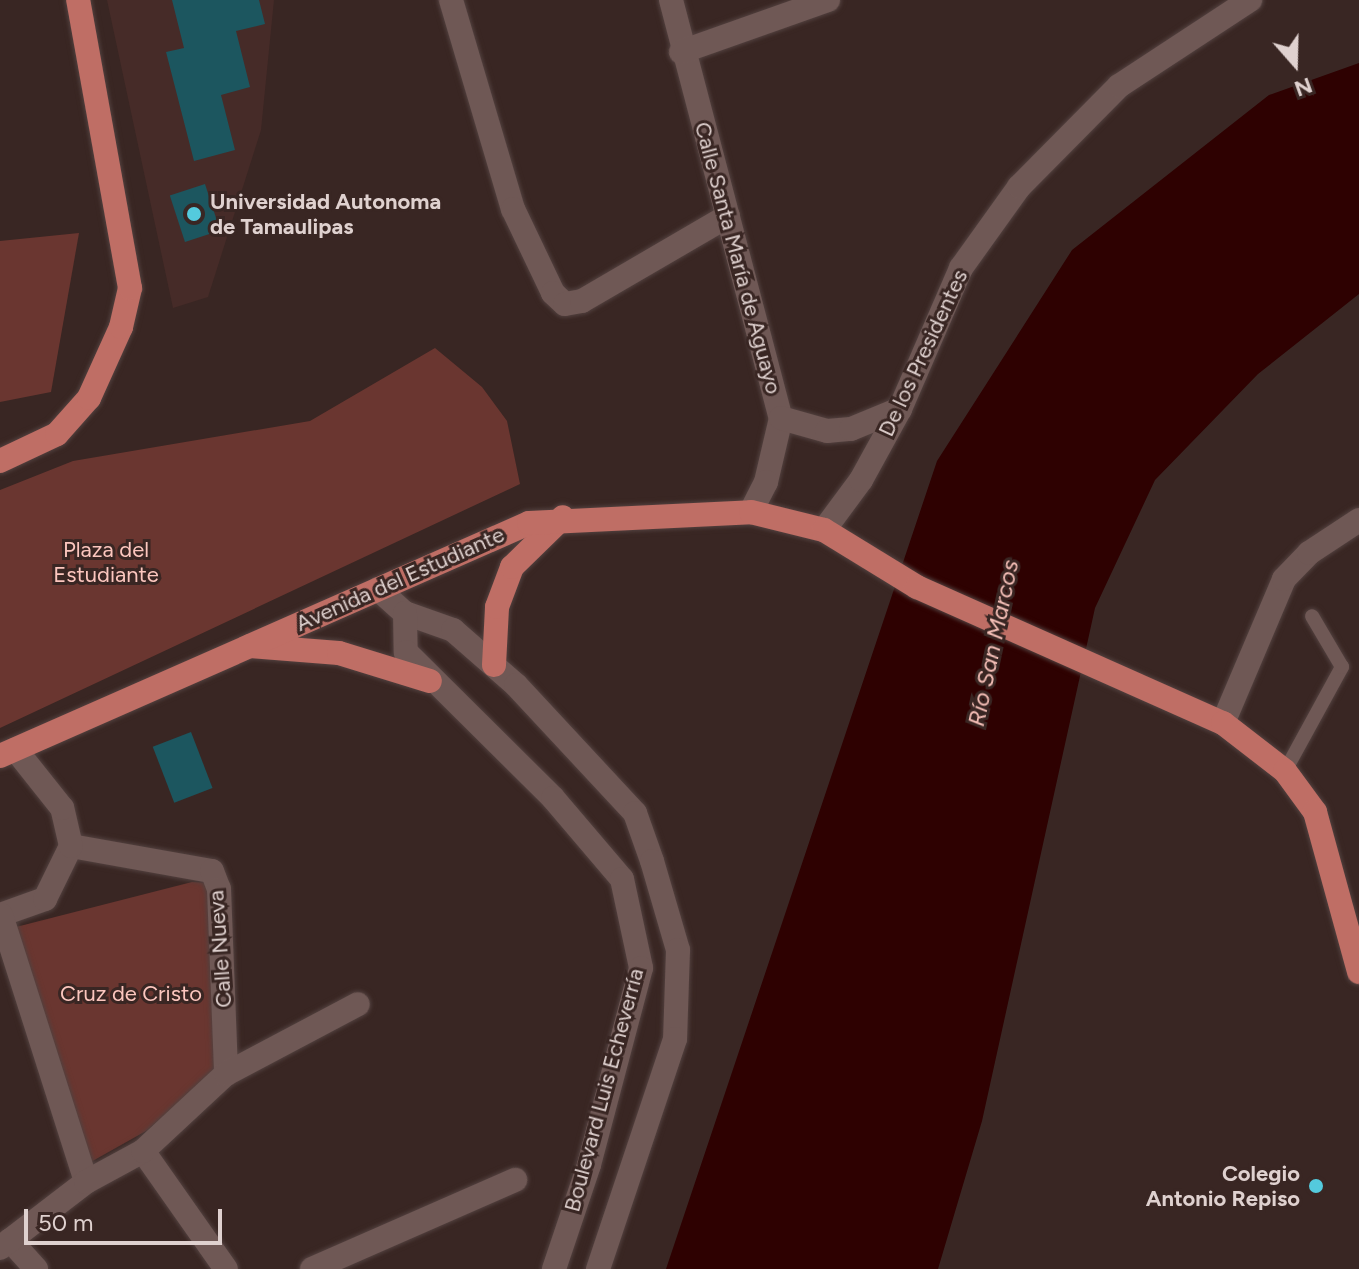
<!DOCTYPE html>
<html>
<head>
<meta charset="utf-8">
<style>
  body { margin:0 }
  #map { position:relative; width:1359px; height:1269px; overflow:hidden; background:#392623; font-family:Figtree,sans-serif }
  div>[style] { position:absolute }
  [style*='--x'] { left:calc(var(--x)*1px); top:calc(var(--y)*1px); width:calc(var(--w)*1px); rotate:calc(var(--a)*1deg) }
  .built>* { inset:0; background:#462b28 }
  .green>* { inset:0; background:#6a3630 }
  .water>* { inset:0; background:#2e0101 }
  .building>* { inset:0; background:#1c565f; transform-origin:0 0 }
  .roads { filter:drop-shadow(0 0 2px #52413f) drop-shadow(0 0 2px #52413f) }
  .lane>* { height:14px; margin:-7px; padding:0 7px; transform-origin:7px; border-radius:7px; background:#6f5855 }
  .street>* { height:24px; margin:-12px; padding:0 12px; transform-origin:12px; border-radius:12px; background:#6f5855 }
  .secondary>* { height:24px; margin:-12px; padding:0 12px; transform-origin:12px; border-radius:12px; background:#6f5855 }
  .primary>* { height:24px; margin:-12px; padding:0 12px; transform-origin:12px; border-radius:12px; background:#bf6e65 }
  .dots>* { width:22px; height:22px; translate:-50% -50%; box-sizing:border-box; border:4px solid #392623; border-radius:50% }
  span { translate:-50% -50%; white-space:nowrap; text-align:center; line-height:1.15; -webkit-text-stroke:6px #392623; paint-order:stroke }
  .poi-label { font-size:22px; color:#dfd1cf; font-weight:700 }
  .left { translate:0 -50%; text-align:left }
  .right { translate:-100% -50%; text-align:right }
  .street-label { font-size:22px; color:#dfd1cf }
  .park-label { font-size:22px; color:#fcc6be }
  .water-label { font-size:24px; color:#f4beb6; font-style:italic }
  .north { position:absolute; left:1255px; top:24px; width:80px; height:80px; -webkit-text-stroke:6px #392623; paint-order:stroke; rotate:160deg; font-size:22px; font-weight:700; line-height:32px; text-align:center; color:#dfd1cf }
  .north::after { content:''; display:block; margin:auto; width:28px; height:36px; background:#dfd1cf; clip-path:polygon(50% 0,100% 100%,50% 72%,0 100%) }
  .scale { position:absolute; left:24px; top:1209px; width:198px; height:36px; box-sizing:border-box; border:4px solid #dfd1cf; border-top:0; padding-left:10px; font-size:24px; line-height:28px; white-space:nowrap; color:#dfd1cf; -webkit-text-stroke:6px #392623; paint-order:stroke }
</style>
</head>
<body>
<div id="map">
  <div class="built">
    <div style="clip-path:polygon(107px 0,274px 0,261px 130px,208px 297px,173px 308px)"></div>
  </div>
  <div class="green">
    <div style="clip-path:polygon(79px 233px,51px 392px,0 402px,0 241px)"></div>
    <div style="clip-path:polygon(435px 348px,482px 387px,507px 421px,520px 484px,0 728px,0 490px,73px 461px,310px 421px)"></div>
    <div style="clip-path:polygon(192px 882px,214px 883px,217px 1071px,146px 1131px,89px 1163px,16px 927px)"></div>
  </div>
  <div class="water">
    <div style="clip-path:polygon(1359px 63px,1359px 294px,1258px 374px,1155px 480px,1095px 608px,982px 1121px,938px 1269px,666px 1269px,937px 461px,1072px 250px,1269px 95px)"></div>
  </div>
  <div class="building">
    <div style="clip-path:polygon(172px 0,259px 0,265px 24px,236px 31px,250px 87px,221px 95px,235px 150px,194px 161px,166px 52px,184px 48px)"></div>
    <div style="left:205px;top:184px;width:49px;height:37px;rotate:72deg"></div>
    <div style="left:191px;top:732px;width:60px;height:41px;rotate:69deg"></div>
  </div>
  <div class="roads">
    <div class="lane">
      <div style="--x:1285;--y:771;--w:119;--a:-61.3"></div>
      <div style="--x:1342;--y:667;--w:59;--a:-120.5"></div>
    </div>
    <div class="street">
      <div style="--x:451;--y:0;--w:218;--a:73.5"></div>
      <div style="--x:513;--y:209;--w:93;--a:64.5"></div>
      <div style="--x:553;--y:293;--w:16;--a:43"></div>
      <div style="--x:565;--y:304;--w:17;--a:-10"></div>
      <div style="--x:582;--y:301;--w:169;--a:-30.2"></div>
      <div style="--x:671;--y:0;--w:432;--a:75.3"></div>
      <div style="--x:781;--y:418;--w:66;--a:103.2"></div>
      <div style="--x:766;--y:482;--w:34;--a:117"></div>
      <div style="--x:681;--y:52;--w:156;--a:-19.5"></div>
      <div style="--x:1223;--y:723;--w:156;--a:-67"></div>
      <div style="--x:1284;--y:579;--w:36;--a:-46"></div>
      <div style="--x:1309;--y:553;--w:60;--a:-33.4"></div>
      <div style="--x:71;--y:846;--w:143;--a:10.1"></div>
      <div style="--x:212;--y:871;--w:19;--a:69"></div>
      <div style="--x:219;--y:889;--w:185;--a:87.8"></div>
      <div style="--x:0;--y:915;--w:48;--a:-19.6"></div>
      <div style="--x:45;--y:899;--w:59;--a:-63.9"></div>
      <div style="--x:71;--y:846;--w:39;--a:-103"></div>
      <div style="--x:62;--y:808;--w:75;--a:-128.5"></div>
      <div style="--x:1;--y:915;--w:280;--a:72.3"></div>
      <div style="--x:143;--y:1151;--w:144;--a:54.9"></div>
      <div style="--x:10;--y:1240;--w:39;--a:48"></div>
      <div style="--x:0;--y:1248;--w:108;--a:-37.5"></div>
      <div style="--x:86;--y:1182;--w:65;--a:-28.5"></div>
      <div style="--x:143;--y:1151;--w:113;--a:-42.9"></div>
      <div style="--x:226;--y:1074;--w:149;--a:-27.9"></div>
      <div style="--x:312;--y:1269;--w:222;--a:-23.7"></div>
    </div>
    <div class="secondary">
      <div style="--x:781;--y:418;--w:48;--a:15.8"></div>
      <div style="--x:827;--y:431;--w:24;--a:-5"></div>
      <div style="--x:851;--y:429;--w:53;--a:-22.2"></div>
      <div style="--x:824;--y:530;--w:62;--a:-53.5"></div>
      <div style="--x:861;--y:480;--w:81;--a:-61.2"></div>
      <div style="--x:900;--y:409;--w:154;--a:-66.6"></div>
      <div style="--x:961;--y:268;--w:100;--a:-54.4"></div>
      <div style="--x:1019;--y:187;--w:142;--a:-45.3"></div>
      <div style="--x:1119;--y:86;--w:157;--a:-33.3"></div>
      <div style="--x:378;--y:589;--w:36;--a:42"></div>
      <div style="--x:405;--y:613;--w:51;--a:19.5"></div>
      <div style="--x:453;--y:630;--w:84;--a:41.1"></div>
      <div style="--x:516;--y:685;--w:175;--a:47.1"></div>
      <div style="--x:635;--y:813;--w:51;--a:70.5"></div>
      <div style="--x:652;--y:861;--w:93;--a:73.7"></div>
      <div style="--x:678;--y:950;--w:89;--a:91.9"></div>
      <div style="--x:675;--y:1039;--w:243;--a:108.5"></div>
      <div style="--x:405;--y:613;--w:39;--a:89"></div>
      <div style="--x:406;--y:652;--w:207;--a:44.8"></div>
      <div style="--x:553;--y:798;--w:106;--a:49.6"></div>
      <div style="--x:622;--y:879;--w:91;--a:77.9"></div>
      <div style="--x:641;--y:968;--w:204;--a:104.8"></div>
      <div style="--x:589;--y:1165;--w:110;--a:108.6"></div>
    </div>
    <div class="primary">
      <div style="--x:0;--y:461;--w:63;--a:-25.3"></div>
      <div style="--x:57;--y:434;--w:48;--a:-48.4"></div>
      <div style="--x:89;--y:398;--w:78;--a:-65.7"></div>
      <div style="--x:121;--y:327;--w:40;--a:-77"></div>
      <div style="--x:130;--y:288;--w:293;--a:-100.2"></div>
      <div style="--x:250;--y:646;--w:89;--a:4.5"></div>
      <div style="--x:339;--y:653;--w:95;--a:17.1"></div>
      <div style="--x:494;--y:665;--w:58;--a:-87"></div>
      <div style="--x:497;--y:607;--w:43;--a:-69.4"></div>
      <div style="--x:512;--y:567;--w:71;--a:-44.4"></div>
      <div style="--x:0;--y:756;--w:578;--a:-23.77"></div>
      <div style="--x:529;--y:523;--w:222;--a:-2.8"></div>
      <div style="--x:751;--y:512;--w:75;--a:13.9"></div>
      <div style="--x:824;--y:530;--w:109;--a:31.5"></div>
      <div style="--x:917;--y:587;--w:335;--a:24"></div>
      <div style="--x:1223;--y:723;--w:78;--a:37.7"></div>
      <div style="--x:1285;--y:771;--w:51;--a:53.8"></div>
      <div style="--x:1315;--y:812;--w:166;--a:74.6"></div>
    </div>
  </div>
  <div class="dots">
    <div style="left:194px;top:214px;background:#54cadd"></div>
    <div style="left:1316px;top:1186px;background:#54cadd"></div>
  </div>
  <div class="poi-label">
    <span class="left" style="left:210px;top:214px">Universidad Autonoma<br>de Tamaulipas</span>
    <span class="right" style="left:1300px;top:1186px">Colegio<br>Antonio Repiso</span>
  </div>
  <div class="street-label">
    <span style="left:738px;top:258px;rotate:75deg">Calle Santa María de Aguayo</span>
    <span style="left:923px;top:353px;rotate:-65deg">De los Presidentes</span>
    <span style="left:400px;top:579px;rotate:-24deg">Avenida del Estudiante</span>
    <span style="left:220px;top:949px;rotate:-94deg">Calle Nueva</span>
    <span style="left:604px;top:1090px;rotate:-75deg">Boulevard Luis Echeverría</span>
  </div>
  <div class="park-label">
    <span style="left:106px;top:562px">Plaza del<br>Estudiante</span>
    <span style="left:131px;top:994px">Cruz de Cristo</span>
  </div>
  <div class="water-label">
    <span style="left:993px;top:643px;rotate:-78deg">Río San Marcos</span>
  </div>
  <div class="north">N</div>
  <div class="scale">50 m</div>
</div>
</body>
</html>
